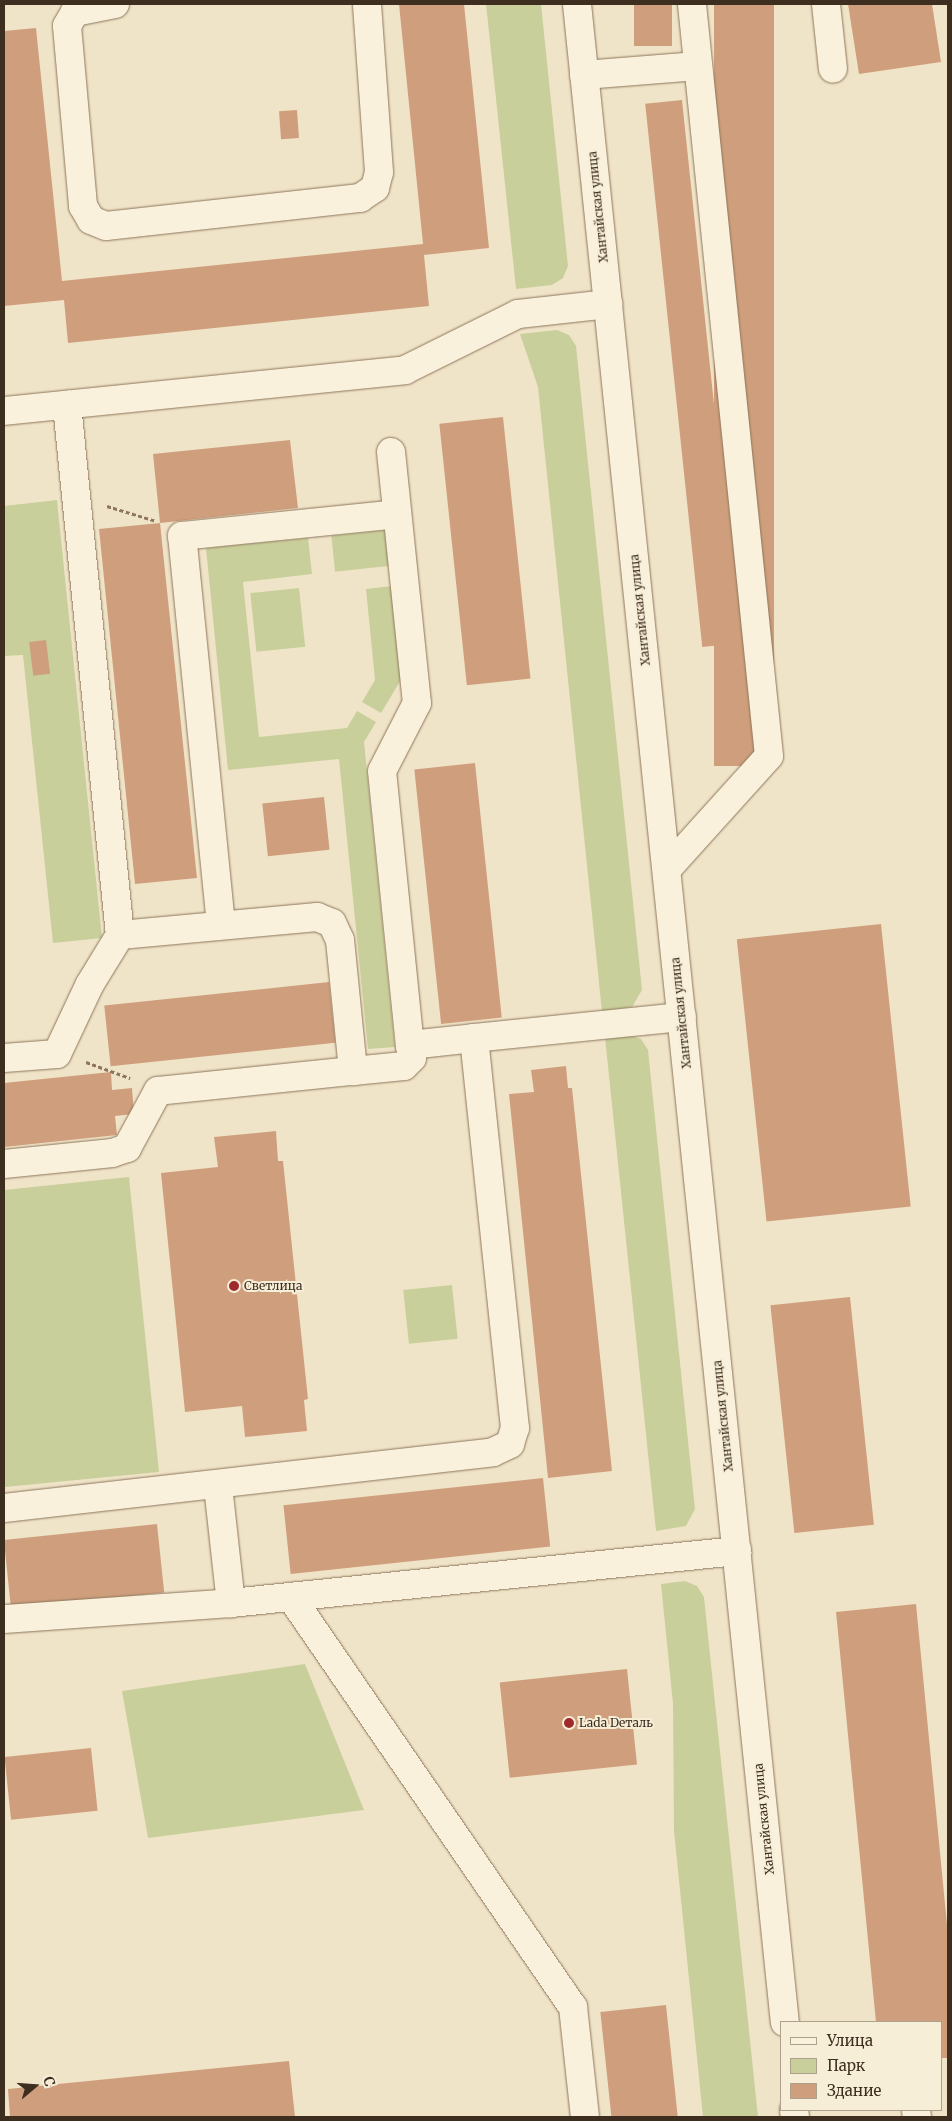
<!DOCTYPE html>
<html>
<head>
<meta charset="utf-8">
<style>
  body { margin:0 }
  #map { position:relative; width:952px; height:2121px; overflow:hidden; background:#f0e4c8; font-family:Merriweather,serif }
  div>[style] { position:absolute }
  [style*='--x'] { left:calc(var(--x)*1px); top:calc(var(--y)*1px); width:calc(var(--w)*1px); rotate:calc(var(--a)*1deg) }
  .green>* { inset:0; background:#c9cf9b; transform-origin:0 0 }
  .building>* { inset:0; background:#cf9f7d; transform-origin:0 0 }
  .path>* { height:3px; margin-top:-1.5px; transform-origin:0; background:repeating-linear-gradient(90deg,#8d765c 0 4px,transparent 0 6.5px) }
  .roads { filter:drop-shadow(0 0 1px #8d765c) drop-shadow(0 0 1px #8d765c) }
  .minor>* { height:28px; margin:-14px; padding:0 14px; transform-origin:14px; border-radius:14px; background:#faf1dc }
  .dots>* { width:14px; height:14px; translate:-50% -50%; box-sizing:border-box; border:2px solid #f7eed8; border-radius:50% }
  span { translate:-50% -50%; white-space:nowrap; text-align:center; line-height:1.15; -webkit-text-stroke:4px #f7eed8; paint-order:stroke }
  .street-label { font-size:12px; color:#3d2e20 }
  .poi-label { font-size:12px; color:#3d2e20 }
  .left { translate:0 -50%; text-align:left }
  .frame { position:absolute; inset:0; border:5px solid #3d2e20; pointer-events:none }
  .legend { position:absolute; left:780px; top:2021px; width:162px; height:90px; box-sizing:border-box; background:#f7eed8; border:1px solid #ada18e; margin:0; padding:6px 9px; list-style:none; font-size:15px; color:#3d2e20 }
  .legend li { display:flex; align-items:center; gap:10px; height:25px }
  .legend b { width:25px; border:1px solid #ada18e }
  .north { position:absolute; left:10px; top:2061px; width:50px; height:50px; -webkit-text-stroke:4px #f7eed8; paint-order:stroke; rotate:72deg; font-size:14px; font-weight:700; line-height:20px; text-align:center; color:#3d2e20 }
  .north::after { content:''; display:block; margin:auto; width:18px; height:22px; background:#3d2e20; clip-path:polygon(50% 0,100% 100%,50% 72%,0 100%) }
</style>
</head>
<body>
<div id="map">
  <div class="green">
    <div style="clip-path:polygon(486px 4px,541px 4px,568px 266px,563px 278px,552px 285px,516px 289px)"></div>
    <div style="clip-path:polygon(557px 330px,569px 335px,576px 346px,642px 990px,632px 1007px,602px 1012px,538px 387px,520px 334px)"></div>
    <div style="clip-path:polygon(57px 500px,102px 938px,53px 943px,23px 655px,4px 656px,4px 506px)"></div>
    <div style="left:387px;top:530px;width:36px;height:56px;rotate:84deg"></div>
    <div style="clip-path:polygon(308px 538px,312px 574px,243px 582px,259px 737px,347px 728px,357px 711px,376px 722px,364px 742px,395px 1047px,368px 1049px,339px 759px,228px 770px,206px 548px)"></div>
    <div style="clip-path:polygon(392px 586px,402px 678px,381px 713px,362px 702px,375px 680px,366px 589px)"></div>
    <div style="left:299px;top:588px;width:59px;height:49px;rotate:84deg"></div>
    <div style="clip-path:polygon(629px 1035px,641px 1039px,648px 1050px,695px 1509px,686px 1526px,656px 1531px,605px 1037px)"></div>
    <div style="clip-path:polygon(129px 1177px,159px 1472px,5px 1487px,4px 1190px)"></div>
    <div style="left:452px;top:1285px;width:54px;height:49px;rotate:84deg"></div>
    <div style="clip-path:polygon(685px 1581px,697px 1586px,704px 1597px,758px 2117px,703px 2117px,674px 1831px,673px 1704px,661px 1584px)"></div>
    <div style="clip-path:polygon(305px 1664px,364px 1810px,148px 1838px,122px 1691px)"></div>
  </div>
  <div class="building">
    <div style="clip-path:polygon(399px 4px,464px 4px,489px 248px,424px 255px,429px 306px,68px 343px,64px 300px,4px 306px,4px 31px,36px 28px,62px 281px,423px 244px)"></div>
    <div style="left:634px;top:4px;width:38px;height:42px"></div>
    <div style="left:714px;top:4px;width:60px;height:762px"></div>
    <div style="clip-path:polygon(848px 4px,932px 4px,941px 62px,859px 74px)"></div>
    <div style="left:682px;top:100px;width:546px;height:37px;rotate:84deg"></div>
    <div style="left:297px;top:110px;width:28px;height:18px;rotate:86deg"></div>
    <div style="left:503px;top:417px;width:263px;height:64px;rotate:84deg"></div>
    <div style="clip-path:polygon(290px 440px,298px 508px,160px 523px,197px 878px,135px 884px,99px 529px,160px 523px,153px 454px)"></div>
    <div style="left:46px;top:640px;width:34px;height:17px;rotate:83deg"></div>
    <div style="left:475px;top:763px;width:256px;height:61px;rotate:84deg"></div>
    <div style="left:324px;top:797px;width:53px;height:62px;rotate:84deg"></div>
    <div style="left:881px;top:924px;width:284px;height:145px;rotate:84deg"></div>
    <div style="left:329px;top:982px;width:61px;height:226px;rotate:84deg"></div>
    <div style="clip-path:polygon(566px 1066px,568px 1088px,572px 1088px,612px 1471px,548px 1478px,509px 1094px,534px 1092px,531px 1070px)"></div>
    <div style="clip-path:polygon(111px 1072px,112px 1090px,132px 1088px,134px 1114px,115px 1116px,117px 1135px,4px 1147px,4px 1083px)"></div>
    <div style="clip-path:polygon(276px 1131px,278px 1161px,283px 1161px,308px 1399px,304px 1400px,307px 1431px,245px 1437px,242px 1406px,185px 1412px,161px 1173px,218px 1167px,214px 1137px)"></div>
    <div style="left:850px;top:1297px;width:229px;height:80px;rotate:84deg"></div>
    <div style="left:543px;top:1478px;width:69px;height:261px;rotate:84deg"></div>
    <div style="left:157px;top:1524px;width:69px;height:154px;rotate:84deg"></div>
    <div style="clip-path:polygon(916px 1604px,948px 1935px,948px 2058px,941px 2058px,941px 2022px,876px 2022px,836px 1612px)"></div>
    <div style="left:627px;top:1669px;width:96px;height:128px;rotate:84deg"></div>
    <div style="left:91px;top:1748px;width:63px;height:87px;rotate:84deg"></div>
    <div style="left:666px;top:2005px;width:113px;height:66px;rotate:84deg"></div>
    <div style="clip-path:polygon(289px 2061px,295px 2117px,10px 2117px,8px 2089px)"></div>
  </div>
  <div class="path">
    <div style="--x:107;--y:506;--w:51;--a:17"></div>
    <div style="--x:86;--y:1062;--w:47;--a:20"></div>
  </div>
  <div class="roads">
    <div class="minor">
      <div style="--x:115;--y:4;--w:41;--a:168.7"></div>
      <div style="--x:75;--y:12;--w:16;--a:120"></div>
      <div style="--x:67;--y:26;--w:181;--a:84.9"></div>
      <div style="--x:83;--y:206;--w:16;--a:60"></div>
      <div style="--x:91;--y:220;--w:16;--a:22"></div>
      <div style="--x:106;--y:226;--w:256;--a:-6.3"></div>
      <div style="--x:360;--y:198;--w:18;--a:-34"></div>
      <div style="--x:375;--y:188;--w:16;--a:-76"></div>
      <div style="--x:379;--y:172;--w:168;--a:-94.1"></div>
      <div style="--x:577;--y:4;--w:2029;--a:84.12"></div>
      <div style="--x:826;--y:4;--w:65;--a:83.9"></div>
      <div style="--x:584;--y:75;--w:114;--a:-4.5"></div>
      <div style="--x:4;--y:411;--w:403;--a:-5.8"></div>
      <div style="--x:405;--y:370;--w:126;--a:-26.4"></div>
      <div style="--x:518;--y:314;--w:91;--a:-6.3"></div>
      <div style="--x:391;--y:452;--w:252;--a:84.1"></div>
      <div style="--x:417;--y:703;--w:76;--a:117.2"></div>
      <div style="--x:382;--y:771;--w:275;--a:84.2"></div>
      <div style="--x:410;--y:1045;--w:64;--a:-6.2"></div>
      <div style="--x:667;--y:869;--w:152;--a:-47.9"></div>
      <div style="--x:769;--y:756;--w:756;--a:-95.85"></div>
      <div style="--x:221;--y:925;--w:391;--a:-95.7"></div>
      <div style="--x:182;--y:536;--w:216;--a:-5.8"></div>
      <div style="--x:120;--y:935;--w:198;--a:-5.2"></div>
      <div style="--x:317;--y:917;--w:16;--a:22"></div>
      <div style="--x:332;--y:923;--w:19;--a:65"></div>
      <div style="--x:340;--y:940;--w:132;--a:84.3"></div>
      <div style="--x:353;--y:1071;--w:51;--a:-5.6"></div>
      <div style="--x:404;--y:1066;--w:11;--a:-45"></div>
      <div style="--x:412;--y:1058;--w:13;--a:-99"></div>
      <div style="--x:4;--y:1058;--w:53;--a:-4.3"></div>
      <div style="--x:57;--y:1054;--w:77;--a:-64.8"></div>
      <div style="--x:90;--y:984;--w:57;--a:-58.5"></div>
      <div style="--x:120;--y:935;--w:533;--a:-95.71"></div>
      <div style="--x:4;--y:1164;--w:109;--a:-5.8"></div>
      <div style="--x:112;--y:1153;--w:16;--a:-18"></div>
      <div style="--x:127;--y:1148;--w:65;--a:-61.5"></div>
      <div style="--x:158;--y:1091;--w:196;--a:-5.9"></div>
      <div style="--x:218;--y:1486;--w:118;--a:83.7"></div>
      <div style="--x:4;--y:1508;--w:492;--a:-6.5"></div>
      <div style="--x:493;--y:1452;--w:19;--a:-25"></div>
      <div style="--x:510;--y:1444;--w:17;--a:-73"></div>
      <div style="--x:515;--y:1428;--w:392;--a:-96"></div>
      <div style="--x:474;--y:1038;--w:209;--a:-5.8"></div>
      <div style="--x:291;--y:1597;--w:498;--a:55.5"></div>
      <div style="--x:573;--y:2007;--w:111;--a:83.8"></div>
      <div style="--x:4;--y:1619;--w:228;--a:-4"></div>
      <div style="--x:231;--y:1603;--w:509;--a:-5.87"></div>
      <div style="--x:794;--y:2110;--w:7;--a:82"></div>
      <div style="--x:916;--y:2110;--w:7;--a:82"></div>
    </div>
  </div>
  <div class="dots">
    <div style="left:234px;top:1286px;background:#9e2a2b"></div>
    <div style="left:569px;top:1723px;background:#9e2a2b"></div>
  </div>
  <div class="street-label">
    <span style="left:598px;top:207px;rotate:-96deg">Хантайская улица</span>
    <span style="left:640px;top:610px;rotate:-96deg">Хантайская улица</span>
    <span style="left:681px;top:1013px;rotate:-96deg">Хантайская улица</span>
    <span style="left:723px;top:1416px;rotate:-96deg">Хантайская улица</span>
    <span style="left:764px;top:1819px;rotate:-96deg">Хантайская улица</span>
  </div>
  <div class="poi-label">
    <span class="left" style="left:244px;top:1286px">Светлица</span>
    <span class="left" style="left:579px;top:1723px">Lada Dеталь</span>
  </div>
  <div class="frame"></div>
  <ul class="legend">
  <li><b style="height:6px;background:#faf1dc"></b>Улица</li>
  <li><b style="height:14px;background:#c9cf9b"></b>Парк</li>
  <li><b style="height:14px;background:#cf9f7d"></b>Здание</li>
  </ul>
  <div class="north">С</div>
</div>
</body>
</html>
